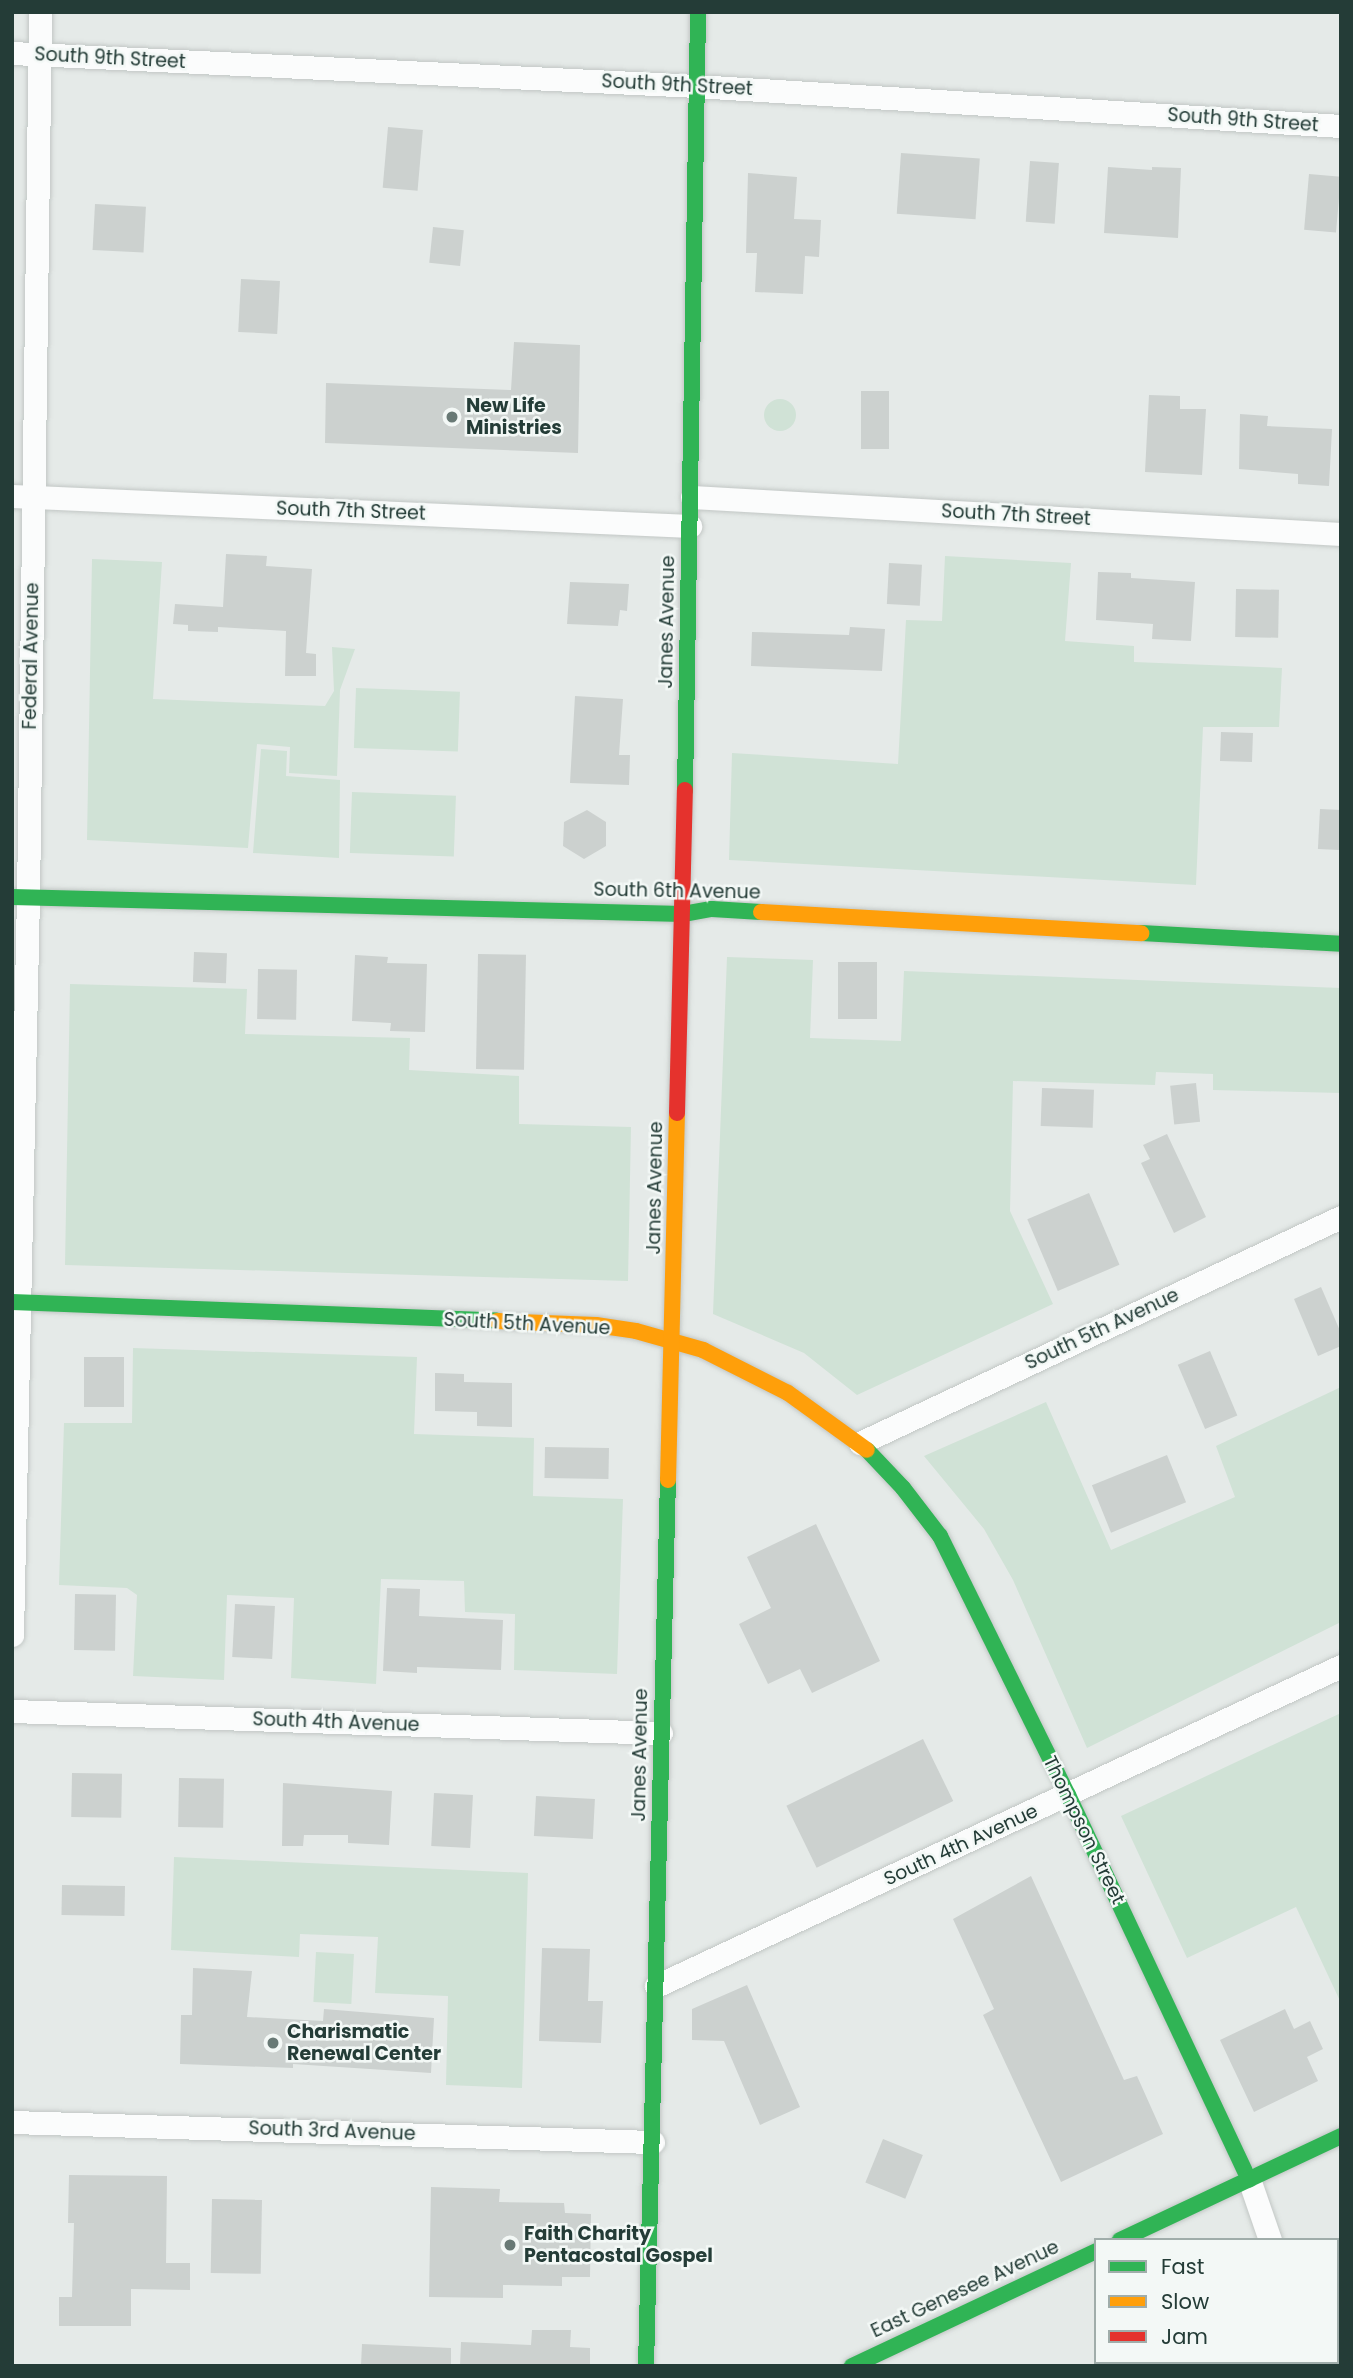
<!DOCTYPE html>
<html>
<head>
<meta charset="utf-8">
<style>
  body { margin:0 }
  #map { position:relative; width:1353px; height:2378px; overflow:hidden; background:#e5eae8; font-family:Poppins,sans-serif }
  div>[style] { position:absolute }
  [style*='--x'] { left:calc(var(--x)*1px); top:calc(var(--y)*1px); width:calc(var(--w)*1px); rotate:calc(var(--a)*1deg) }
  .green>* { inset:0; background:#d0e2d6; transform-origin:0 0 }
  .round { border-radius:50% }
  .building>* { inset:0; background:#ccd1cf; transform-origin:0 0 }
  .roads { filter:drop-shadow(0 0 2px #c2c7c5) drop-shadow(0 0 2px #c2c7c5) }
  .street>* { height:23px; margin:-11.5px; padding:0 11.5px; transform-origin:11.5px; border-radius:11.5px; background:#fbfcfc }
  .fast>* { height:16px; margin:-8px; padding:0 8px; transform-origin:8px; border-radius:8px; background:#30b455 }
  .slow>* { height:16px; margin:-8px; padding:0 8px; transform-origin:8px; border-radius:8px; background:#ff9f0a }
  .jam>* { height:16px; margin:-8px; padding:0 8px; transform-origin:8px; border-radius:8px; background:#e5322d }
  .dots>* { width:19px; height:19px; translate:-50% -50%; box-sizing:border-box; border:4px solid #f3f8f6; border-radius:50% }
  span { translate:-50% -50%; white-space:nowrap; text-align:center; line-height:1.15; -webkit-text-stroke:5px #f3f8f6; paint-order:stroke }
  .street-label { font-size:19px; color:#243c37 }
  .poi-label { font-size:19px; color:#243c37; font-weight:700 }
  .left { translate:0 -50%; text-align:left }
  .frame { position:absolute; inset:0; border:14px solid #243c37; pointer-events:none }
  .legend { position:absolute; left:1094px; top:2238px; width:245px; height:126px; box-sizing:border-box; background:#f3f8f6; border:2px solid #a0adaa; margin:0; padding:9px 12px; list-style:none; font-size:21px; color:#243c37 }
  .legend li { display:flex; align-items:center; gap:14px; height:35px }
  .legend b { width:35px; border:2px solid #a0adaa }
</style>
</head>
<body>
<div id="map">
  <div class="green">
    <div class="round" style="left:764px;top:399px;width:32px;height:32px"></div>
    <div style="clip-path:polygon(945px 556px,1071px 563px,1065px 641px,1134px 646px,1134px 662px,1282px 668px,1279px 727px,1203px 727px,1196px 885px,729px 860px,732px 753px,898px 764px,906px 620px,942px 621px)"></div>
    <div style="clip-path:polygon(92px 559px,162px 562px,153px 699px,325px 706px,334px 691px,332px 647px,355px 649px,340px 690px,337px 776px,289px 773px,290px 747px,257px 744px,248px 848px,87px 840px)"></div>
    <div style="left:356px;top:688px;width:104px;height:60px;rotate:2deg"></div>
    <div style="clip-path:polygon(261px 749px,287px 751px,286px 776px,340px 780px,339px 858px,253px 853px)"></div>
    <div style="left:352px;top:792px;width:104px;height:61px;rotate:2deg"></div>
    <div style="clip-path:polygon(727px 957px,813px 960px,810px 1038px,901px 1041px,904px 971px,1341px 988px,1341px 1093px,1213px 1090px,1213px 1074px,1156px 1072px,1155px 1085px,1013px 1081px,1010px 1211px,1053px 1304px,857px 1395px,804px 1353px,713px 1314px)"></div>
    <div style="clip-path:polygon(70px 984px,247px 989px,245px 1034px,410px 1038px,409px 1070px,519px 1076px,519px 1124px,631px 1127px,628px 1281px,65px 1265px)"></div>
    <div style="clip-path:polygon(133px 1348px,417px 1357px,414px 1434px,534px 1438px,533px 1496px,623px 1499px,617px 1674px,514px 1670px,515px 1614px,465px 1612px,464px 1581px,381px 1579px,376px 1684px,291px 1678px,294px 1598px,227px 1595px,224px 1680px,133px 1676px,137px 1595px,127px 1588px,59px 1585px,64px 1423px,132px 1423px)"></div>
    <div style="clip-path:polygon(1341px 1387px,1341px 1622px,1087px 1748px,1013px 1580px,984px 1529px,924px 1456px,1046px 1402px,1111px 1550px,1235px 1497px,1216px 1446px)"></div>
    <div style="clip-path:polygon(1341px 1713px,1341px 2003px,1296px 1907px,1187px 1958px,1121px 1816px)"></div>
    <div style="clip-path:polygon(174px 1857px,528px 1873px,522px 2088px,446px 2085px,448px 1996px,375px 1993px,378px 1937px,300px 1934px,299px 1957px,171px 1950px)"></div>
    <div style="left:316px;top:1952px;width:38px;height:50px;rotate:3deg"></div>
  </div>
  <div class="building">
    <div style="left:388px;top:127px;width:35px;height:61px;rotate:5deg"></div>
    <div style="left:901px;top:153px;width:79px;height:61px;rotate:4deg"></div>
    <div style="left:1030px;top:161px;width:29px;height:61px;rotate:4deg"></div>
    <div style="clip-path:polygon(1108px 167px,1152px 170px,1152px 167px,1181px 168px,1178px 238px,1104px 233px)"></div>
    <div style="clip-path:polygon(748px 173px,797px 177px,794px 219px,821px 220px,819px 257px,805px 256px,803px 294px,755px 292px,757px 253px,746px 253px)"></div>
    <div style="left:1309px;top:174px;width:32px;height:56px;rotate:5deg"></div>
    <div style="left:95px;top:204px;width:51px;height:46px;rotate:3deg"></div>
    <div style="left:433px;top:227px;width:31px;height:36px;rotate:6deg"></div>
    <div style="left:241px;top:279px;width:39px;height:53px;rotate:3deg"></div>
    <div style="clip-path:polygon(514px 342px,580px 345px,578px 453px,325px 443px,326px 383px,511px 390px)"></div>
    <div style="left:861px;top:391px;width:28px;height:58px"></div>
    <div style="clip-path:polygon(1149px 395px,1180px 396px,1180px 409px,1206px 409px,1202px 475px,1145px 472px)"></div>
    <div style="clip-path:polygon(1240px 414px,1268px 416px,1267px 426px,1332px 429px,1329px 486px,1298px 484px,1298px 474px,1239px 469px)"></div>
    <div style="clip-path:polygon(226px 554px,267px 556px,266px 566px,312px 569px,306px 653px,316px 654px,316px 676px,285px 676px,286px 631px,218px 627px,218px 632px,188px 631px,188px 625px,173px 624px,175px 604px,223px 607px)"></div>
    <div style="left:889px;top:563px;width:33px;height:41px;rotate:3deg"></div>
    <div style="clip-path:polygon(1098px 572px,1131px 573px,1131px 578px,1195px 582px,1191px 641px,1152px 639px,1153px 624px,1096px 620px)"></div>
    <div style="clip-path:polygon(570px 582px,629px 584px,627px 611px,620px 610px,618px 626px,567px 624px)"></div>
    <div style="left:1236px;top:589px;width:43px;height:48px;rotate:1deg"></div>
    <div style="clip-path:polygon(850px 627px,885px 629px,882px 671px,751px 666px,752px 632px,849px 635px)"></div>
    <div style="clip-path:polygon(575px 696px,623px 699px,619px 755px,630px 755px,629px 785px,570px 783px)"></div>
    <div style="left:1221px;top:732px;width:32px;height:29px;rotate:2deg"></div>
    <div style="left:1320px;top:809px;width:21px;height:40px;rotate:3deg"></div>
    <div style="clip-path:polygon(587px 810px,606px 822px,606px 846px,584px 859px,563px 846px,564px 822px)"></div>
    <div style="left:194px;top:952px;width:33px;height:30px;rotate:2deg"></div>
    <div style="left:478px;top:954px;width:48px;height:115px;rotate:1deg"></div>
    <div style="clip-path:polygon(355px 955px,388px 957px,387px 963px,427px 964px,425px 1032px,390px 1031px,391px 1023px,352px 1021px)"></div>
    <div style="left:838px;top:962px;width:39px;height:57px"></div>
    <div style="left:258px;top:969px;width:39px;height:50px;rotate:1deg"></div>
    <div style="left:1196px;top:1083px;width:39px;height:26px;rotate:84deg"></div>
    <div style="left:1042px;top:1088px;width:52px;height:38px;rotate:2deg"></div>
    <div style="clip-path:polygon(1167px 1134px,1206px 1217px,1174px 1233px,1141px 1163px,1150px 1159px,1143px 1145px)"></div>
    <div style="left:1089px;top:1193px;width:78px;height:67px;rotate:67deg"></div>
    <div style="clip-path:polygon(1321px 1287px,1341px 1333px,1341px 1346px,1318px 1356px,1294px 1299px)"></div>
    <div style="left:1210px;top:1351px;width:70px;height:35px;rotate:67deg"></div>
    <div style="left:84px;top:1357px;width:40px;height:50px"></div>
    <div style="clip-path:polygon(435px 1373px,464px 1374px,464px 1382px,512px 1383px,512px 1427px,477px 1426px,477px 1412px,435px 1411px)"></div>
    <div style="left:545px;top:1447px;width:64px;height:31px;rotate:1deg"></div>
    <div style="left:1167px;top:1455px;width:51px;height:81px;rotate:68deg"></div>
    <div style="clip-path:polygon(816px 1524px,880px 1661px,812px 1693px,800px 1669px,768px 1684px,739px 1624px,771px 1608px,747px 1557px)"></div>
    <div style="clip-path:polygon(387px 1588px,420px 1589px,419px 1616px,503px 1620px,501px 1670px,417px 1667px,417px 1673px,383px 1671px)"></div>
    <div style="left:75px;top:1594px;width:41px;height:56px;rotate:1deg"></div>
    <div style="left:235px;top:1604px;width:40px;height:53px;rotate:3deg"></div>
    <div style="left:923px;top:1739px;width:69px;height:152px;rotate:64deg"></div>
    <div style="left:72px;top:1773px;width:50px;height:44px;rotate:1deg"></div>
    <div style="left:179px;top:1778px;width:45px;height:49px;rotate:1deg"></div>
    <div style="clip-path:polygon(283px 1783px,392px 1791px,389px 1845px,348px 1843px,348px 1835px,304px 1835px,303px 1846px,282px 1846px)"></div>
    <div style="left:434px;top:1793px;width:39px;height:53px;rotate:3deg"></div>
    <div style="left:536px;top:1796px;width:59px;height:40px;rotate:3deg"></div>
    <div style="clip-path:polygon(1031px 1876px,1124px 2080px,1137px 2076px,1163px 2134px,1061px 2182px,983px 2015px,994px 2009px,953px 1919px)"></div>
    <div style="left:62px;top:1885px;width:63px;height:30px;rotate:1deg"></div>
    <div style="clip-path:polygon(542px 1948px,590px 1949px,588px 2001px,603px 2001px,601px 2043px,539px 2041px)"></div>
    <div style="clip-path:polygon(193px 1968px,252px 1971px,247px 2017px,323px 2021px,324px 2009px,434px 2018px,431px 2073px,293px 2064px,293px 2068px,180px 2064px,181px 2015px,192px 2015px)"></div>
    <div style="clip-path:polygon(747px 1985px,800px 2107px,760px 2125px,724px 2041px,692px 2040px,692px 2009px)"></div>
    <div style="clip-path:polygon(1285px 2009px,1294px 2029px,1310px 2021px,1323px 2049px,1307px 2057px,1318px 2081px,1254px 2112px,1220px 2040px)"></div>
    <div style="left:883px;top:2139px;width:43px;height:47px;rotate:22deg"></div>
    <div style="clip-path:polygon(69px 2175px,167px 2176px,166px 2263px,190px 2263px,190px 2290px,131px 2289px,131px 2326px,59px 2326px,59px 2297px,72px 2297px,74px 2223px,68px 2223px)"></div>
    <div style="clip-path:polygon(431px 2187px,500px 2189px,499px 2202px,564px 2203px,565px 2213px,591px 2214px,590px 2277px,562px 2277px,562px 2286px,503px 2285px,503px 2298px,429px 2297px)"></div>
    <div style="left:212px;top:2199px;width:50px;height:74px;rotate:1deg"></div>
    <div style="clip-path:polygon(532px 2330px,571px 2330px,570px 2347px,590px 2348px,590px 2366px,460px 2366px,461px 2342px,531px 2345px)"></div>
    <div style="clip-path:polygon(362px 2344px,451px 2348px,451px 2366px,361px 2366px)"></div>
  </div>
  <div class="roads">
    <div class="street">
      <div style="--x:12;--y:53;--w:685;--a:2.76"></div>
      <div style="--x:696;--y:86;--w:646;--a:3.55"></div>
      <div style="--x:12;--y:496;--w:679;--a:2.53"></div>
      <div style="--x:692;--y:497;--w:650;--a:3.26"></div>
      <div style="--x:860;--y:1443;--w:531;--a:-25.17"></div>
      <div style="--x:12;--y:1635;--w:737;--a:-88.76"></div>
      <div style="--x:28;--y:898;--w:886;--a:-89.22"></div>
      <div style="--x:12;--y:1711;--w:649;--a:1.94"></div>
      <div style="--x:656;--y:1986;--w:756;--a:-25.04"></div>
      <div style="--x:12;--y:2122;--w:641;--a:1.79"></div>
      <div style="--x:1249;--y:2179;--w:65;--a:71"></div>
      <div style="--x:1323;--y:2362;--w:4;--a:63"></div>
    </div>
    <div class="fast">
      <div style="--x:685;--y:790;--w:778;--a:-89.04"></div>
      <div style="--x:12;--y:897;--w:671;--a:1.45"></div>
      <div style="--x:683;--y:914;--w:29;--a:-10"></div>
      <div style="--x:712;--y:909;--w:49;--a:3.5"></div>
      <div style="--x:1141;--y:933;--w:200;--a:3.1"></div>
      <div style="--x:12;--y:1302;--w:485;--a:2.2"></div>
      <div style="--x:867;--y:1450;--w:52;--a:46.5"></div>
      <div style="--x:903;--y:1488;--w:61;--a:52.4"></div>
      <div style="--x:940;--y:1536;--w:289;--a:63.7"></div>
      <div style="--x:1068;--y:1795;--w:425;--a:64.8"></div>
      <div style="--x:1120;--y:2240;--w:244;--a:-25.2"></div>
      <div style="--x:646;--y:2366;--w:886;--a:-88.58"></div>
      <div style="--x:852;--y:2366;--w:270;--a:-25.2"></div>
    </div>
    <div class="slow">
      <div style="--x:761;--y:912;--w:381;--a:3.2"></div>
      <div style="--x:497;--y:1321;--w:99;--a:2.3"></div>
      <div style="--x:596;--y:1325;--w:40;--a:8.5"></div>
      <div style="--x:636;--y:1331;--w:70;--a:15.8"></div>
      <div style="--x:703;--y:1350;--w:95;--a:26.8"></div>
      <div style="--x:788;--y:1393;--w:97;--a:35.8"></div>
      <div style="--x:668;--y:1480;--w:367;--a:-88.6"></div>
    </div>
    <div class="jam">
      <div style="--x:677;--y:1113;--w:323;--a:-88.6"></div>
    </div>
  </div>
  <div class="dots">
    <div style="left:452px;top:417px;background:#687975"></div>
    <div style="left:273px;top:2043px;background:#687975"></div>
    <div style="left:510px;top:2245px;background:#687975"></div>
  </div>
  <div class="street-label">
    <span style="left:110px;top:58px;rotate:3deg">South 9th Street</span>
    <span style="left:677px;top:85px;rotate:3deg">South 9th Street</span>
    <span style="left:1243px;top:120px;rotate:4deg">South 9th Street</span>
    <span style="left:351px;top:511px;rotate:2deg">South 7th Street</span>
    <span style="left:1016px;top:515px;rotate:3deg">South 7th Street</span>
    <span style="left:667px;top:622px;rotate:-89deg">Janes Avenue</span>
    <span style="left:31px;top:656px;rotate:-89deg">Federal Avenue</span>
    <span style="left:677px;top:891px;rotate:1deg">South 6th Avenue</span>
    <span style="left:655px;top:1188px;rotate:-89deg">Janes Avenue</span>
    <span style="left:527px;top:1324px;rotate:3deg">South 5th Avenue</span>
    <span style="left:1102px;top:1329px;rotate:-25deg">South 5th Avenue</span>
    <span style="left:336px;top:1722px;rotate:2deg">South 4th Avenue</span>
    <span style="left:640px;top:1755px;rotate:-89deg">Janes Avenue</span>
    <span style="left:1084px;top:1830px;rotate:64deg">Thompson Street</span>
    <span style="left:961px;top:1845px;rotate:-25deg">South 4th Avenue</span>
    <span style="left:332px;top:2131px;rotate:2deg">South 3rd Avenue</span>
    <span style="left:965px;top:2289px;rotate:-25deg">East Genesee Avenue</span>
  </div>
  <div class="poi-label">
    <span class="left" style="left:466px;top:417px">New Life<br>Ministries</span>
    <span class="left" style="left:287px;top:2043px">Charismatic<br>Renewal Center</span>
    <span class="left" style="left:524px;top:2245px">Faith Charity<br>Pentacostal Gospel</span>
  </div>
  <div class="frame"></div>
  <ul class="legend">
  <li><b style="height:9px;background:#30b455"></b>Fast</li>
  <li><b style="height:9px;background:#ff9f0a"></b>Slow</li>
  <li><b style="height:9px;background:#e5322d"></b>Jam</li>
  </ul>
</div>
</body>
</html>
